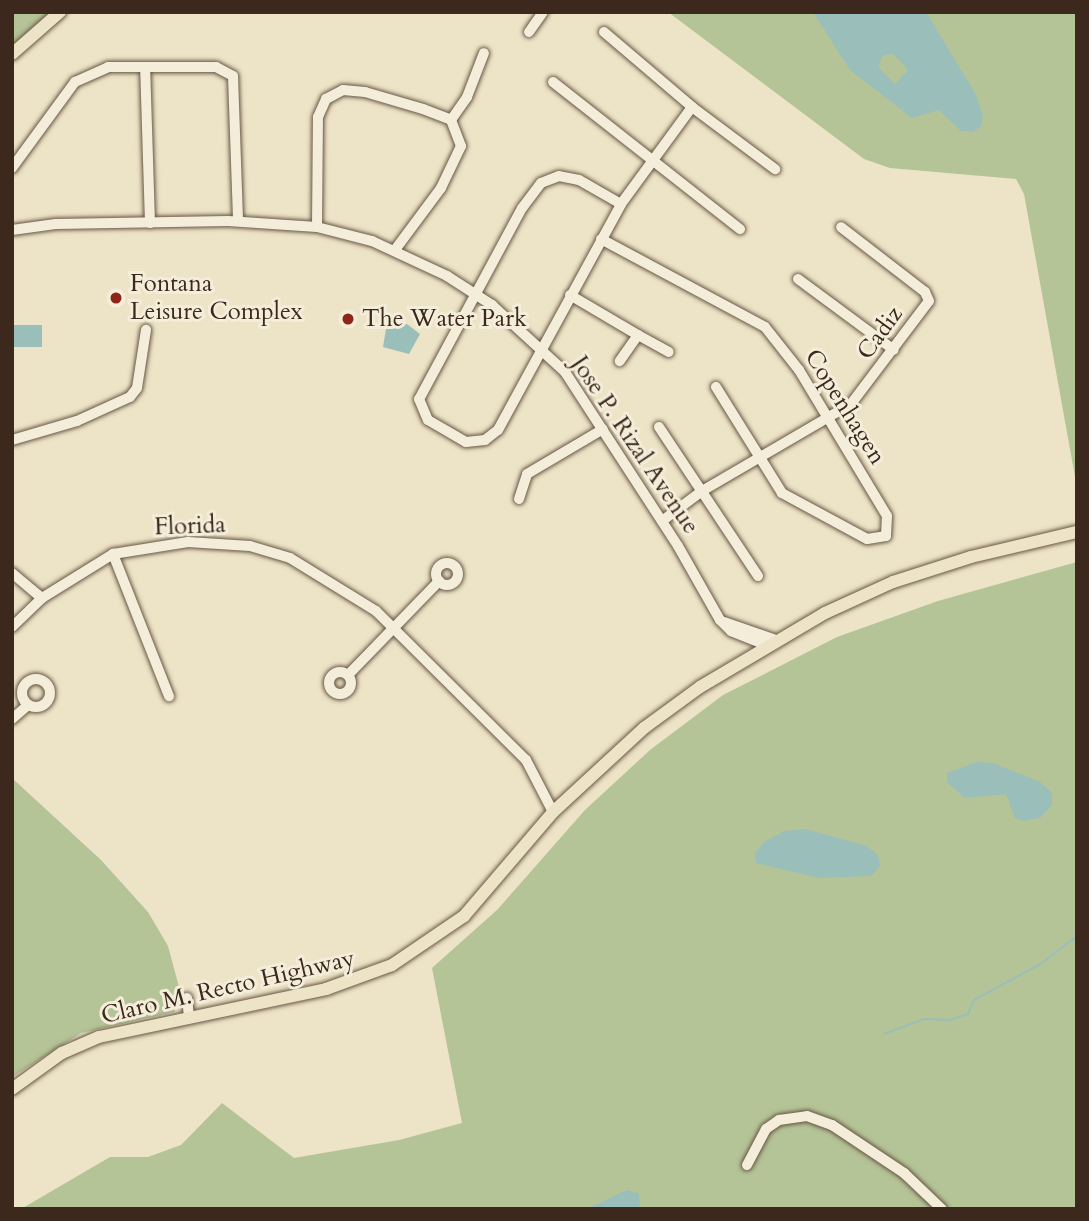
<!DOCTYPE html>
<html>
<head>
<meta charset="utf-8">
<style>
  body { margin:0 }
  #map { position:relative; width:1089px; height:1221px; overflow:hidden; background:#ede3c6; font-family:Cardo,serif }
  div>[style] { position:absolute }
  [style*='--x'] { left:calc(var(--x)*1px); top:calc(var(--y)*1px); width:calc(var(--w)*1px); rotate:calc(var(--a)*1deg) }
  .green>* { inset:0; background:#b5c497 }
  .water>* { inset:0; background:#9abeb9; transform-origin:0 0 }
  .stream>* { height:2px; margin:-1px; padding:0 1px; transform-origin:1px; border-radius:1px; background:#9abeb9 }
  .roads { filter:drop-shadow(0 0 2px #685746) drop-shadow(0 0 2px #685746) }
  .minor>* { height:10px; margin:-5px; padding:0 5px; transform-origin:5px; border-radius:5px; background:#f3edda }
  .minor>.ring { margin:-5px; padding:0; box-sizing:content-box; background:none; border:10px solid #f3edda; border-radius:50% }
  .major>* { height:12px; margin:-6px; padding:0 6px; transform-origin:6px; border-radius:6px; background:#ede3c6 }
  .dots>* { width:19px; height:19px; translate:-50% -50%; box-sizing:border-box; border:4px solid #f3edda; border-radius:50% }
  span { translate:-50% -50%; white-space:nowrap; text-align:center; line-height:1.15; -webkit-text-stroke:6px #f3edda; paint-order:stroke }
  .poi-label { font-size:24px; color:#3c281c }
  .left { translate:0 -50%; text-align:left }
  .street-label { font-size:24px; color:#3c281c }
  .frame { position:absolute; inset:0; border:14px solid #3c281c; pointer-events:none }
</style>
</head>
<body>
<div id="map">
  <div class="green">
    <div style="clip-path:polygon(12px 12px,51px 12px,12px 48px)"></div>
    <div style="clip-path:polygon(668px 12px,1077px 12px,1077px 488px,1024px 194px,1016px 179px,890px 168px,864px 159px)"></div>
    <div style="clip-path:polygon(1077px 562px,1077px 1209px,21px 1209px,110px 1157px,148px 1157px,181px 1145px,222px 1103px,294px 1158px,399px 1140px,462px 1123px,432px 968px,498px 909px,585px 810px,650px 750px,723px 695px,837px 637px,938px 601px)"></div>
    <div style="clip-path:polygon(12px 778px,101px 860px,148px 912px,168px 946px,182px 998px,174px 1012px,81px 1033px,12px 1077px)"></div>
  </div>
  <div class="water">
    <div style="clip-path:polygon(evenodd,813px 12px,926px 12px,975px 93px,983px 115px,981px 126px,973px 132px,961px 131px,939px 110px,912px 118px,850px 70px,813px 12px,893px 54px,908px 70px,895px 84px,878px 67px,883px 55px,893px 54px)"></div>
    <div style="clip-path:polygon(395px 321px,403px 321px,420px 334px,409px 354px,383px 347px,386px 329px)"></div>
    <div style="left:12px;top:325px;width:30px;height:22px"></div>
    <div style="clip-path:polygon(976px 762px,993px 763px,1040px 782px,1052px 793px,1052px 805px,1040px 818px,1024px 821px,1015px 818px,1006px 794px,965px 798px,947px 782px,947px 773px)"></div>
    <div style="clip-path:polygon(806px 829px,867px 846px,878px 855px,880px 866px,871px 876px,819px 878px,756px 863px,755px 853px,765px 841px,785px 831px)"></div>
    <div style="clip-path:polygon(627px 1190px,639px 1194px,640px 1209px,587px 1209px)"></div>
  </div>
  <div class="stream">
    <div style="--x:884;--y:1034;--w:43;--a:-20.6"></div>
    <div style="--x:924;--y:1019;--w:26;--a:2"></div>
    <div style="--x:950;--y:1020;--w:19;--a:-18"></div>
    <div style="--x:968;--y:1014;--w:15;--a:-67"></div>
    <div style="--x:974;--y:1000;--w:74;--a:-28.3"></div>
    <div style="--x:1039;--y:965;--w:48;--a:-37.3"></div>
  </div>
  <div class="roads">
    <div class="minor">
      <div style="--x:529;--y:32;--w:24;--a:-55"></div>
      <div style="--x:604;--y:32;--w:116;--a:40.4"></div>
      <div style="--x:692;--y:107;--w:104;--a:36.8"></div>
      <div style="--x:553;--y:82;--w:238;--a:38.2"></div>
      <div style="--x:451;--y:120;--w:28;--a:-55"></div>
      <div style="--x:467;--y:97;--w:47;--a:-68.9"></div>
      <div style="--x:12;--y:168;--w:107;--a:-53.8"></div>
      <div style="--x:75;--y:82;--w:36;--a:-24"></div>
      <div style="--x:108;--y:67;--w:37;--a:0"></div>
      <div style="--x:621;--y:204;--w:48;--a:-150.3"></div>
      <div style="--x:579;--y:180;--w:20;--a:-169"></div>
      <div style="--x:559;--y:176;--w:19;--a:159"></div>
      <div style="--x:541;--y:183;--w:31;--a:127"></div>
      <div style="--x:522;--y:208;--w:217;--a:118.3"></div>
      <div style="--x:419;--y:399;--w:23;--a:67"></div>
      <div style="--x:428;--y:420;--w:44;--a:30.1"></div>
      <div style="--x:466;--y:442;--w:19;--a:-6"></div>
      <div style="--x:485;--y:440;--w:16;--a:-38"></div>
      <div style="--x:498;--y:430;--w:257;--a:-61.4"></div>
      <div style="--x:621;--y:204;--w:120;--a:-53.8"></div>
      <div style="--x:150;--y:223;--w:156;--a:-91.8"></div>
      <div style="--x:145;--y:67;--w:71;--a:0"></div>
      <div style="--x:216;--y:67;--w:19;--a:28"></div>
      <div style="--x:233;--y:76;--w:145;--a:88"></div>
      <div style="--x:317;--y:227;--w:110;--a:-89.5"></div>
      <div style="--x:318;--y:117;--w:20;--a:-66"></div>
      <div style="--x:326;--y:99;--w:19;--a:-28"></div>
      <div style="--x:343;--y:90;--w:22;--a:5"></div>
      <div style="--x:365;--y:92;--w:60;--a:16.3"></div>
      <div style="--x:423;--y:109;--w:30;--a:21"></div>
      <div style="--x:451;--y:120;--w:28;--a:69"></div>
      <div style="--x:461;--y:146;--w:47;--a:115.5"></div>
      <div style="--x:441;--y:188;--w:77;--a:126.6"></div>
      <div style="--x:12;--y:230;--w:44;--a:-7.8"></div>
      <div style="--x:56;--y:224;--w:172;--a:-1"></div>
      <div style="--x:228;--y:221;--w:89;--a:3.9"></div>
      <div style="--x:317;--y:227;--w:57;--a:14.3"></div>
      <div style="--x:372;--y:241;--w:83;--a:25"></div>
      <div style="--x:447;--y:276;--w:54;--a:32.8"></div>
      <div style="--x:492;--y:305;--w:99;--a:42.5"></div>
      <div style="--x:565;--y:372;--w:207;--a:57"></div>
      <div style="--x:678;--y:546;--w:85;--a:60.4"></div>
      <div style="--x:720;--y:620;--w:16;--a:45"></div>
      <div style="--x:731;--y:631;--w:40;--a:22"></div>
      <div style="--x:601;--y:239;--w:186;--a:28.2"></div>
      <div style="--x:765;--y:327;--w:55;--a:51.7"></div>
      <div style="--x:799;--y:370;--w:170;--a:58.9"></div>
      <div style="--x:887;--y:516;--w:20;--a:93"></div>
      <div style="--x:886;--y:536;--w:19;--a:171"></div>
      <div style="--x:867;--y:539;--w:97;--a:-151.6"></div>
      <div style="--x:782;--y:493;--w:125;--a:-121.9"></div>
      <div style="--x:798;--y:279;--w:119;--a:36.5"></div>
      <div style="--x:570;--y:295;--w:79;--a:30.5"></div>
      <div style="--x:638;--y:335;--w:32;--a:125"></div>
      <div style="--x:638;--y:335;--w:35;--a:29"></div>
      <div style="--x:659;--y:427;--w:179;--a:56.4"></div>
      <div style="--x:12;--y:440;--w:68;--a:-16.3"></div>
      <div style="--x:77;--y:421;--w:58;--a:-24.4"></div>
      <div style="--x:130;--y:397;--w:11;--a:-52"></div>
      <div style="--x:137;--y:388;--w:59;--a:-81.2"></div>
      <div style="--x:519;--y:499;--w:26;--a:-72"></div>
      <div style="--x:527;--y:474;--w:88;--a:-30.6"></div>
      <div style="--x:662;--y:521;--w:50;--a:-36.9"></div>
      <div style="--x:702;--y:491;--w:173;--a:-30.3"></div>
      <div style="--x:851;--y:404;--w:129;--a:-52.9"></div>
      <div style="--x:929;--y:301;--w:10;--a:-114"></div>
      <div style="--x:925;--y:292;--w:106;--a:-142.3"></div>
      <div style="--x:113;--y:554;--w:153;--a:68.5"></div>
      <div class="ring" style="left:436px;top:563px;width:12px;height:12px"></div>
      <div style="--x:12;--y:573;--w:39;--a:40"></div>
      <div style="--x:724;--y:622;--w:55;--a:19.1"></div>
      <div style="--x:12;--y:627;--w:42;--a:-44"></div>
      <div style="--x:42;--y:598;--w:84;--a:-31.8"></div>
      <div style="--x:113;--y:554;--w:76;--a:-9.1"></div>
      <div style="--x:188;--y:542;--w:62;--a:3.7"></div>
      <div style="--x:250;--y:546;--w:42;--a:16.7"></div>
      <div style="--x:290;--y:558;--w:101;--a:31.6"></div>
      <div style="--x:376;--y:611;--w:211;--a:44.8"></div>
      <div style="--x:526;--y:760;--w:59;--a:62.6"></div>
      <div class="ring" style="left:329px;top:672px;width:12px;height:12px"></div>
      <div style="--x:348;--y:675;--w:131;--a:-45.9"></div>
      <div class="ring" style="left:22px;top:679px;width:18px;height:18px"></div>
      <div style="--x:12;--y:719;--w:21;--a:-41"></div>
      <div style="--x:187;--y:998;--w:19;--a:84"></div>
      <div style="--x:747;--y:1165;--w:41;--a:-62.2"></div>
      <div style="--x:766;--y:1129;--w:16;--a:-35"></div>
      <div style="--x:779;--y:1120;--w:28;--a:-8"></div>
      <div style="--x:807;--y:1116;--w:27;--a:20"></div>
      <div style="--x:832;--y:1125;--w:87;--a:33.7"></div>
      <div style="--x:904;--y:1173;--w:52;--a:43.5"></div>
    </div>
    <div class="major">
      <div style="--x:12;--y:54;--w:64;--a:-41.2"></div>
      <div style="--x:12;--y:1089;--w:62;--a:-35.8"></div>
      <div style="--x:62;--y:1053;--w:40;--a:-23.4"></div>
      <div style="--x:99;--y:1037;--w:232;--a:-11.9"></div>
      <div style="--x:326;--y:989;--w:70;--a:-20"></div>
      <div style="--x:392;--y:965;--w:87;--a:-34.2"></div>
      <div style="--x:464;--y:916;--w:137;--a:-49.4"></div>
      <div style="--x:553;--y:812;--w:124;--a:-42.7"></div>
      <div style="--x:644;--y:728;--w:69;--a:-36.2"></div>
      <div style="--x:700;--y:687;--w:145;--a:-30.6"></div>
      <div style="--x:825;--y:613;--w:75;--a:-24.5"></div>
      <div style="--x:893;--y:582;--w:82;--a:-17.8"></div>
      <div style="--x:971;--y:557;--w:109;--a:-13.3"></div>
    </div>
  </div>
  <div class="dots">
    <div style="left:116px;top:298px;background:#8f2418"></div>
    <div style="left:348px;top:319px;background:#8f2418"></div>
  </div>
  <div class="poi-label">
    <span class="left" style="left:130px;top:298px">Fontana<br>Leisure Complex</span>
    <span class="left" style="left:362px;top:319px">The Water Park</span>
  </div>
  <div class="street-label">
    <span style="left:880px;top:333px;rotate:-54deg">Cadiz</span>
    <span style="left:845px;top:407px;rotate:58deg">Copenhagen</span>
    <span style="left:635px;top:445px;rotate:56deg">Jose P. Rizal Avenue</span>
    <span style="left:190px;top:526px;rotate:-2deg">Florida</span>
    <span style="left:228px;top:987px;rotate:-13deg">Claro M. Recto Highway</span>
  </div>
  <div class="frame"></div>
</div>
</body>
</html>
